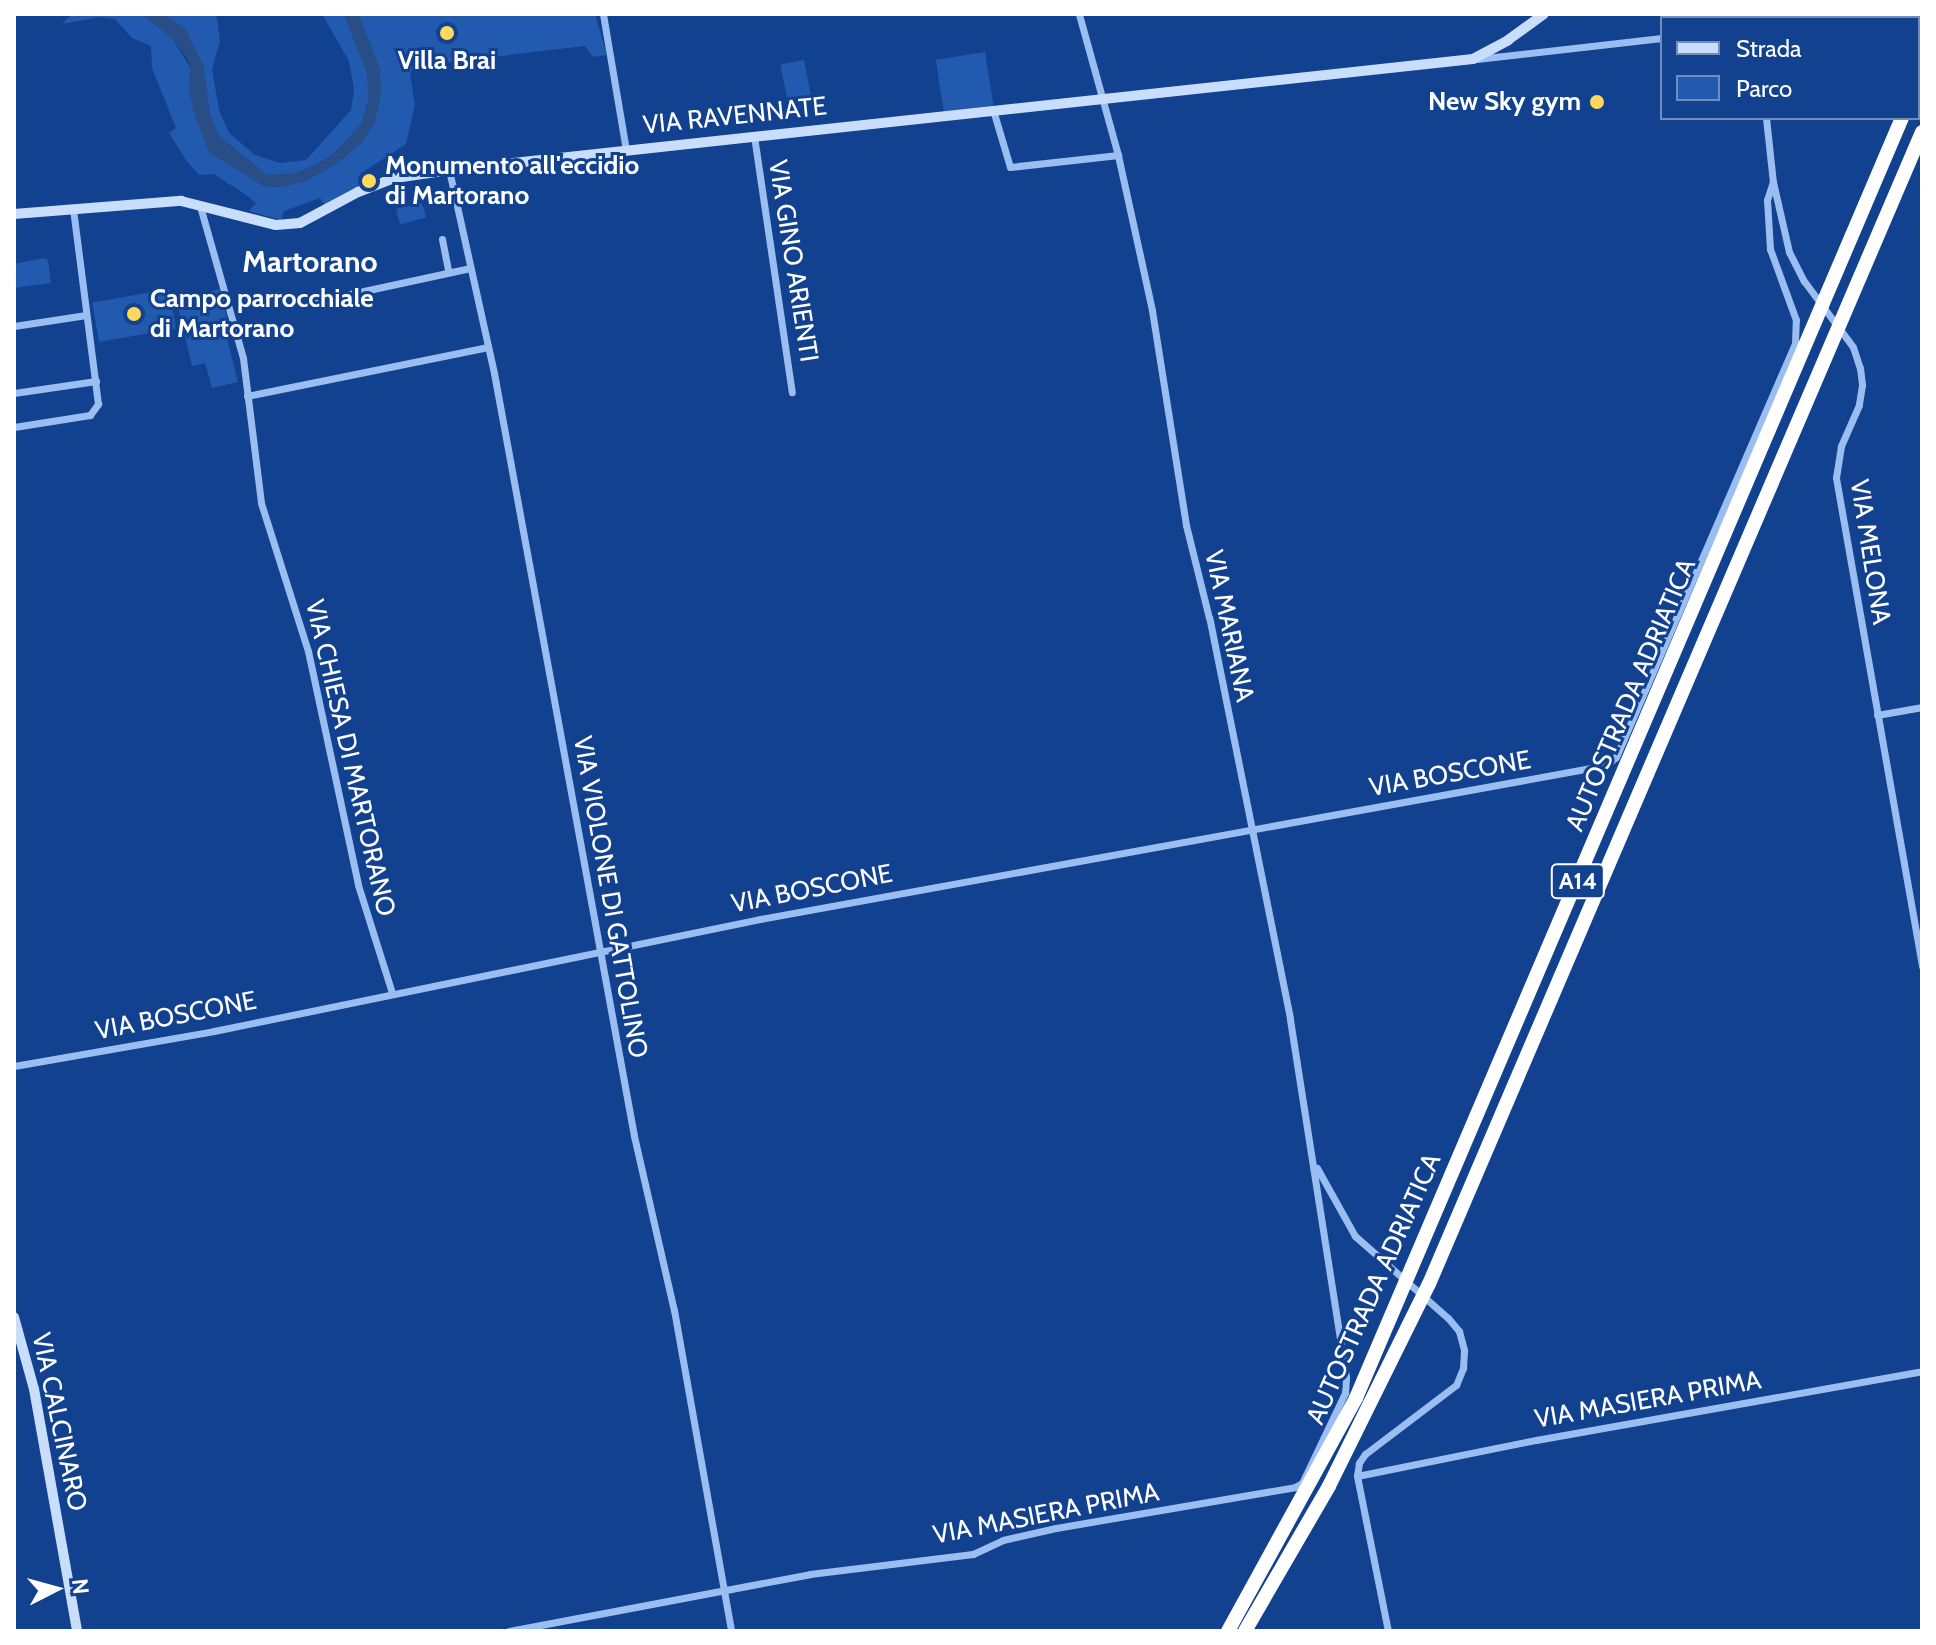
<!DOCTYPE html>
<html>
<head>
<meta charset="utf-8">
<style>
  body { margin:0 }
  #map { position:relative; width:1936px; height:1645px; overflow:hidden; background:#11418f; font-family:Cabin,sans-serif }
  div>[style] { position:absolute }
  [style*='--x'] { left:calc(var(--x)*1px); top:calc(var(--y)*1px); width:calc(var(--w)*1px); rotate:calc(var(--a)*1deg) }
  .green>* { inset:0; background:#225aaf; transform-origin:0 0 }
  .water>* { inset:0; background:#294d87 }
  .minor>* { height:7px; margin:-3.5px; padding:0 3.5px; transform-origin:3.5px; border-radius:3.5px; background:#9bbef2 }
  .secondary>* { height:10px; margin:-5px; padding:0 5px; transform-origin:5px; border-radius:5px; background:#c9ddfc }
  .motorway>* { height:14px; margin:-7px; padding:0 7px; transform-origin:7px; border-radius:7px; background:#fff }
  .dots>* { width:22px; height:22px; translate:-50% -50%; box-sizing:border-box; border:4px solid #11418f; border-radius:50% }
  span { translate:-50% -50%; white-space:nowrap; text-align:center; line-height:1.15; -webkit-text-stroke:6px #11418f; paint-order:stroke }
  .shield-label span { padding:2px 6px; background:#11418f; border:2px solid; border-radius:6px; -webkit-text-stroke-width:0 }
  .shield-label { font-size:24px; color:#fff; font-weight:700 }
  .poi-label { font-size:26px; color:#fff; font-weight:700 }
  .right { translate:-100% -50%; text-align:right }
  .left { translate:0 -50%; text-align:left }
  .street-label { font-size:26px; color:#fff }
  .quarter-label { font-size:30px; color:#fff; font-weight:700 }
  .frame { position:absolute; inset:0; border:16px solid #fff; pointer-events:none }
  .legend { position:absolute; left:1660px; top:16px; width:260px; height:104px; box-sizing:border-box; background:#11418f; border:2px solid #708dbc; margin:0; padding:10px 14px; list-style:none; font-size:24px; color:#fff }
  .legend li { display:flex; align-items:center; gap:16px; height:40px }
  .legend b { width:40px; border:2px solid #708dbc }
  .north { position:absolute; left:16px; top:1549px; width:80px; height:80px; -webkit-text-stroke:6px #11418f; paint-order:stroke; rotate:84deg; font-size:22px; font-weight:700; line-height:32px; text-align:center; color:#fff }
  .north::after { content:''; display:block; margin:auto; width:28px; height:36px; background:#fff; clip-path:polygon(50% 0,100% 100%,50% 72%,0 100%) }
</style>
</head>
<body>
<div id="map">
  <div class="green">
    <div style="clip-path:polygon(72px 14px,142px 14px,173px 39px,191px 69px,189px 91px,209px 152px,264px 186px,281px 187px,305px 181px,336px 164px,363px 141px,380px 70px,358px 14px,595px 14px,607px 55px,593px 57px,585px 46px,416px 66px,410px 73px,415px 105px,406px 144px,366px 170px,372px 182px,326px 207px,320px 198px,284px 211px,281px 220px,249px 211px,256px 203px,246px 195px,214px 174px,199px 175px,186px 160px,169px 133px,176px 128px,152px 68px,151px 46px,132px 38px,115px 19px,100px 17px,62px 24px)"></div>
    <div style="clip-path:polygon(163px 14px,214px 14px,217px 18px,220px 41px,212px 69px,219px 110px,229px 133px,255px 155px,280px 163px,306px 160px,351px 110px,354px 90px,349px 61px,322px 14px,344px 14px,367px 73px,369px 97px,362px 123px,334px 154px,317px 164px,294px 174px,267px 175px,219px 136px,210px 114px,203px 65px)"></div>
    <div style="left:985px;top:52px;width:55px;height:50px;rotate:81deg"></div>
    <div style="left:804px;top:60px;width:37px;height:24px;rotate:79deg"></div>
    <div style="left:422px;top:202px;width:16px;height:27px;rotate:75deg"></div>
    <div style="clip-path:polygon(44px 258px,48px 260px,51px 283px,14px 288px,14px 264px)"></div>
    <div style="left:169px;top:289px;width:40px;height:78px;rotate:80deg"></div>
    <div style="clip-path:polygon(219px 289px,228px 322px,223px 323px,238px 382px,212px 388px,205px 363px,192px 366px,176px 299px)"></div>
  </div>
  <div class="water">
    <div style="clip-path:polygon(142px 14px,163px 14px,185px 28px,203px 65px,210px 114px,219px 136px,267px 175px,294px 174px,317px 164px,334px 154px,362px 123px,369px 97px,367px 73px,344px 14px,358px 14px,380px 69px,381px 94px,375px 122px,363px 141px,336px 164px,305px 181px,281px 187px,264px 186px,209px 152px,195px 116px,189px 91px,191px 69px,187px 58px,173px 39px)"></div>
  </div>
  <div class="minor">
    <div style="--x:603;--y:14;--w:138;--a:80.4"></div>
    <div style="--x:1705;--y:14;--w:4;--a:90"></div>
    <div style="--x:1837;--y:14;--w:4;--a:76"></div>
    <div style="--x:1843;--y:18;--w:40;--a:-5.7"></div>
    <div style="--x:1477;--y:59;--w:186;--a:-6.5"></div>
    <div style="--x:993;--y:110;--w:59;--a:73.4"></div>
    <div style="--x:1010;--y:167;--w:109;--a:-6.3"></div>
    <div style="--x:1766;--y:118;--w:64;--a:83.8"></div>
    <div style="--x:1773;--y:182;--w:72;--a:77.1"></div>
    <div style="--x:1789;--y:252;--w:33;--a:63"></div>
    <div style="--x:1804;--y:281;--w:82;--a:53.4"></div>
    <div style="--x:1853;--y:347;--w:22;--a:72"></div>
    <div style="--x:1860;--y:368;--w:17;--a:83"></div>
    <div style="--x:1862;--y:385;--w:20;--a:99"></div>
    <div style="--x:1859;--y:405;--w:45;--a:113.7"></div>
    <div style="--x:1841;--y:446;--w:32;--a:99"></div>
    <div style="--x:1836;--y:478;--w:496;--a:80"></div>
    <div style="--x:754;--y:136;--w:259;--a:81.6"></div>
    <div style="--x:449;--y:170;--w:208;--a:77.5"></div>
    <div style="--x:494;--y:373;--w:776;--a:79.6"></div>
    <div style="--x:634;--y:1136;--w:179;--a:77.1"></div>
    <div style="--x:674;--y:1310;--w:326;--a:79.9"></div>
    <div style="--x:200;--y:206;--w:158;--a:74.2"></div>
    <div style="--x:243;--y:358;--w:146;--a:82.9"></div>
    <div style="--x:261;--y:503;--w:155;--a:72.4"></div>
    <div style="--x:308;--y:651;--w:239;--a:77.9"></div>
    <div style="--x:358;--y:885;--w:113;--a:72.5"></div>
    <div style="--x:442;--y:239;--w:33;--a:79"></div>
    <div style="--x:313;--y:302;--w:161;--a:-12.2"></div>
    <div style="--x:14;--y:326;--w:73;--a:-8.7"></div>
    <div style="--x:14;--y:393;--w:83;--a:-8.3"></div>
    <div style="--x:247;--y:396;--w:246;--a:-11.5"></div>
    <div style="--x:14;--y:427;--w:77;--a:-9"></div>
    <div style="--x:90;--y:415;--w:14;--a:-54"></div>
    <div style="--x:98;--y:404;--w:197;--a:-97.3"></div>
    <div style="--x:1877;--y:715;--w:46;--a:-10.1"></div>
    <div style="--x:14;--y:1066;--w:203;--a:-9.9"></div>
    <div style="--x:214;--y:1031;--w:557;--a:-11.59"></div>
    <div style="--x:760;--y:919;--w:861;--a:-10.3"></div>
    <div style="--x:1607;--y:765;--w:12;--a:-42"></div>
    <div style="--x:1616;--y:757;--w:451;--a:-66.6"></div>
    <div style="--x:1795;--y:343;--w:23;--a:-88"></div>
    <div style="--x:1796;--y:320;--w:76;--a:-110.1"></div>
    <div style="--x:1770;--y:249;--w:49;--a:-93.5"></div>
    <div style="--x:1767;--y:200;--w:19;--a:-72"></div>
    <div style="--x:1317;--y:1168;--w:78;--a:60.8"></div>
    <div style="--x:1355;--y:1236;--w:124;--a:41.4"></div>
    <div style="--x:1448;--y:1318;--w:17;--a:50"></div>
    <div style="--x:1459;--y:1331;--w:20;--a:75"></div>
    <div style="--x:1464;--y:1350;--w:18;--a:93"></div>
    <div style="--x:1463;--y:1368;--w:18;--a:112"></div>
    <div style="--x:1456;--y:1385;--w:114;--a:142.8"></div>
    <div style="--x:1365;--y:1454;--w:11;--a:124"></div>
    <div style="--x:1359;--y:1463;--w:13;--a:99"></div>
    <div style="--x:1357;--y:1476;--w:158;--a:78.7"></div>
    <div style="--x:1357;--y:1476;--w:183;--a:-11.4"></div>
    <div style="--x:1536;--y:1440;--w:392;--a:-10.1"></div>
    <div style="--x:509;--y:1631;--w:306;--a:-10.7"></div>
    <div style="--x:810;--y:1574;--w:164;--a:-7"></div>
    <div style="--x:973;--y:1554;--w:33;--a:-25"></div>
    <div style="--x:1003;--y:1540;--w:54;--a:-12.8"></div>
    <div style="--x:1056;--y:1528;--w:242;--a:-9.7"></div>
    <div style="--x:1295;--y:1487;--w:8;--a:-30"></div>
    <div style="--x:1302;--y:1483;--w:100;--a:-64.5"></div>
    <div style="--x:1345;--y:1393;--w:16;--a:-86"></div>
    <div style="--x:1346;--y:1377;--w:363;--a:-98.9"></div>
    <div style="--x:1290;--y:1018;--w:408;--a:-101.4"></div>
    <div style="--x:1209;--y:618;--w:96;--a:-103.9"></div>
    <div style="--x:1186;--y:525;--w:218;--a:-99"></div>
    <div style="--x:1152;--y:310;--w:159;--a:-102.4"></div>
    <div style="--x:1118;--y:155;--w:146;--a:-105.5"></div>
  </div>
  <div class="secondary">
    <div style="--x:14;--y:214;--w:168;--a:-4.5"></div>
    <div style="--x:181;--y:201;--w:98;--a:14.2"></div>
    <div style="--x:276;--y:225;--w:24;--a:-5"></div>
    <div style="--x:300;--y:223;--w:66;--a:-28.1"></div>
    <div style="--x:358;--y:192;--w:40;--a:-21"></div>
    <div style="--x:395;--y:178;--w:55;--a:-8.4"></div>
    <div style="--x:449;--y:170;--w:1030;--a:-6.19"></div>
    <div style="--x:1473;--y:59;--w:40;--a:-28"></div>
    <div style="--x:1508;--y:40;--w:44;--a:-35.8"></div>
    <div style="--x:14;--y:1317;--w:75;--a:74.5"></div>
    <div style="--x:34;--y:1389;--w:246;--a:79.9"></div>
  </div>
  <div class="motorway">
    <div style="--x:1918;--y:80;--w:11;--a:-68"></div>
    <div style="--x:1228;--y:1631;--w:266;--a:-61.2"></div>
    <div style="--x:1356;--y:1398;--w:1392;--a:-66.9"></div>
    <div style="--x:1245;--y:1631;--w:168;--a:-59.9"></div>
    <div style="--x:1329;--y:1486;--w:225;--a:-63.7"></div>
    <div style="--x:1429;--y:1284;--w:1253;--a:-66.83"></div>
  </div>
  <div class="dots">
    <div style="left:447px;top:33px;background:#ffd85c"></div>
    <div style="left:1597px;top:102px;background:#ffd85c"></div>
    <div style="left:369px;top:181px;background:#ffd85c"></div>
    <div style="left:134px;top:314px;background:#ffd85c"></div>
  </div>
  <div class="shield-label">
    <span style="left:1578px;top:881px">A14</span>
  </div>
  <div class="poi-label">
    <span style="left:447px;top:61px">Villa Brai</span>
    <span class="right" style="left:1581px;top:102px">New Sky gym</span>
    <span class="left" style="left:385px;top:181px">Monumento all'eccidio<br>di Martorano</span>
    <span class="left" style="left:150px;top:314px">Campo parrocchiale<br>di Martorano</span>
  </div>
  <div class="street-label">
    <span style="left:735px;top:116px;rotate:-6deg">VIA RAVENNATE</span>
    <span style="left:793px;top:261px;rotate:81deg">VIA GINO ARIENTI</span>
    <span style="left:1870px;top:552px;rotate:81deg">VIA MELONA</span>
    <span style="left:1229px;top:626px;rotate:78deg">VIA MARIANA</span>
    <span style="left:1631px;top:695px;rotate:-67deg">AUTOSTRADA ADRIATICA</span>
    <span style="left:350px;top:758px;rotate:77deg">VIA CHIESA DI MARTORANO</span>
    <span style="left:1450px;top:774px;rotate:-10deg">VIA BOSCONE</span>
    <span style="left:812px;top:889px;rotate:-11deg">VIA BOSCONE</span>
    <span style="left:610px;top:897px;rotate:80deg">VIA VIOLONE DI GATTOLINO</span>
    <span style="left:176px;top:1016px;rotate:-11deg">VIA BOSCONE</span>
    <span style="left:1374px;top:1289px;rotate:-66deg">AUTOSTRADA ADRIATICA</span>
    <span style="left:1648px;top:1400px;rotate:-10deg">VIA MASIERA PRIMA</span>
    <span style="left:59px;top:1422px;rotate:78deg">VIA CALCINARO</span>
    <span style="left:1046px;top:1514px;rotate:-11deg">VIA MASIERA PRIMA</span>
  </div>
  <div class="quarter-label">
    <span style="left:310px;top:262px">Martorano</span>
  </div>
  <div class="frame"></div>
  <ul class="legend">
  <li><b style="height:10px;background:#c9ddfc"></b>Strada</li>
  <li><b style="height:22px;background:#225aaf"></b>Parco</li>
  </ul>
  <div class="north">N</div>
</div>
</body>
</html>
